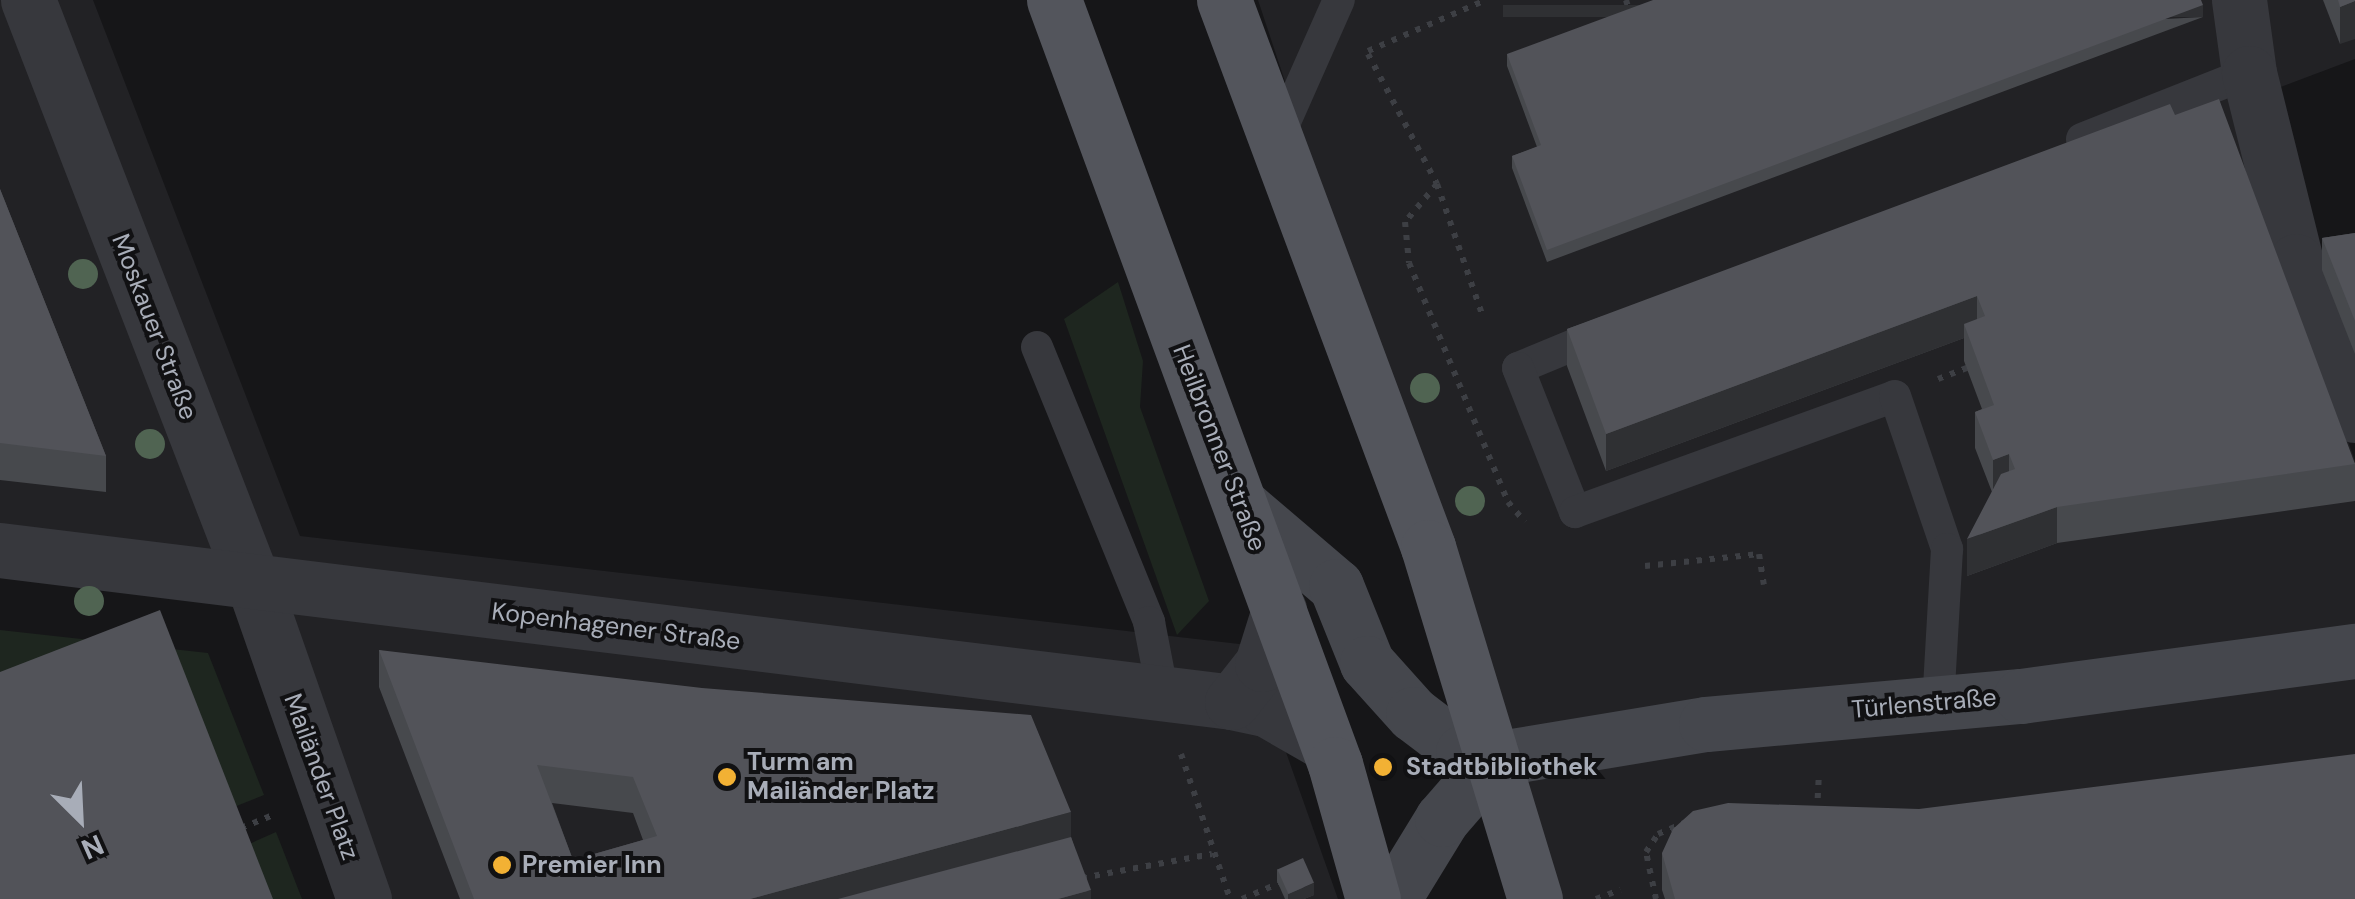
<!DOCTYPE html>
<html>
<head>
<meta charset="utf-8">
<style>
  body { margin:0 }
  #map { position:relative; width:2355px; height:899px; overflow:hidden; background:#161618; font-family:"DM Sans",sans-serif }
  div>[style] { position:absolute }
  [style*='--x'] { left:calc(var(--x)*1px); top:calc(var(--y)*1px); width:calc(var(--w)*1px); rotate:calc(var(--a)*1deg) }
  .built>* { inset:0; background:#222225 }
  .green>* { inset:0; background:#1e261f }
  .path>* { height:6px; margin-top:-3px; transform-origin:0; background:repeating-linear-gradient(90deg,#3d3f44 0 5px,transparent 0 13px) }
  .lane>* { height:32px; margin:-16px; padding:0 16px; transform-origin:16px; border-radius:16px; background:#37383d }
  .street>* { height:55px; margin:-27.5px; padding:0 27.5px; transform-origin:27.5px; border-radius:27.5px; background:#37383d }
  .secondary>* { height:55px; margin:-27.5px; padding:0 27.5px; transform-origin:27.5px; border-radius:27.5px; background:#45474d }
  .primary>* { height:55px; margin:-27.5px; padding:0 27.5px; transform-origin:27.5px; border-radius:27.5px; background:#53555c }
  .trees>* { width:30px; height:30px; margin:-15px; border-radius:50%; background:#506452 }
  .wall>* { inset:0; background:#47494d }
  .shaded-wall>* { inset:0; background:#2f3033; transform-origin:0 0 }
  .building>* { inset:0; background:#525359; transform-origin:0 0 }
  .dots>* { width:28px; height:28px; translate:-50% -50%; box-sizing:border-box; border:5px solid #111113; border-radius:50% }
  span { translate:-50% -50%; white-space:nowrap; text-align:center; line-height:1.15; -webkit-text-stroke:8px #111113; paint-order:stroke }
  .street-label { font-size:25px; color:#a8adb8 }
  .poi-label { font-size:25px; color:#a8adb8; font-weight:700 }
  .left { translate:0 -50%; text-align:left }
  .north { position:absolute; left:30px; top:769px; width:100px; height:100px; -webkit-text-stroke:8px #111113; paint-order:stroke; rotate:156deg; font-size:28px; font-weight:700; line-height:40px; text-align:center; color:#a8adb8 }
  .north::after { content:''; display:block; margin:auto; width:35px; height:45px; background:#a8adb8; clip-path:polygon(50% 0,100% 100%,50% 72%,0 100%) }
</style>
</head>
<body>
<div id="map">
  <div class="built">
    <div style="clip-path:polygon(0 0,93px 0,300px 536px,1248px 645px,1338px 899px,361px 899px,247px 588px,0 559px)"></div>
    <div style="clip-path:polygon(1258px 0,2355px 0,2355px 59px,2241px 102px,2289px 274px,2355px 461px,2355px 899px,1556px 899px)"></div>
  </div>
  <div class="green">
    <div style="clip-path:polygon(1118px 282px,1143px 361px,1140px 407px,1209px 601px,1177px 635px,1064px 319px)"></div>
    <div style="clip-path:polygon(0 630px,208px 653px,264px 795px,224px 811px,0 710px)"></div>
    <div style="clip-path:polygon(276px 832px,302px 899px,258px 899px,238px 849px)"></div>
  </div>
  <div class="path">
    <div style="--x:1626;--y:0;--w:18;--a:74"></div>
    <div style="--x:1368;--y:51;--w:129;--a:-23.4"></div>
    <div style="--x:1368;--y:54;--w:147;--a:62"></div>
    <div style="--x:1437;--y:184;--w:50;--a:130.1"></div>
    <div style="--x:1405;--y:222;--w:41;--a:84.4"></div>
    <div style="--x:1409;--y:263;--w:259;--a:67.5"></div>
    <div style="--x:1508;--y:502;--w:26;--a:50"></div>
    <div style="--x:1437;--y:184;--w:138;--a:70.9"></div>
    <div style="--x:1938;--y:379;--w:31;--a:-21"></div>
    <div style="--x:1645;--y:566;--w:115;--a:-6"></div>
    <div style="--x:1759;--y:554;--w:31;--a:81"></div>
    <div style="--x:1181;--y:754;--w:153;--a:71.3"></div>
    <div style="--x:1817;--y:811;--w:38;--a:-87"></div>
    <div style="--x:241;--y:828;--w:37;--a:-22"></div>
    <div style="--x:1082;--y:878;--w:132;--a:-10.5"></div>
    <div style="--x:1242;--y:899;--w:43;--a:-23"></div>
    <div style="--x:1596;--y:899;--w:26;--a:-21"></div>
    <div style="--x:1656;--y:899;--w:48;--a:-102"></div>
    <div style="--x:1646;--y:852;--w:22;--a:-56"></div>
    <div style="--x:1658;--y:834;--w:34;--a:-23"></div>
  </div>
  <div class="lane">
    <div style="--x:2082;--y:139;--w:180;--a:-21.6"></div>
    <div style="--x:1276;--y:142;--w:155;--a:-66.1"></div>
    <div style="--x:1605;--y:332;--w:94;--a:157.5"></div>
    <div style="--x:1518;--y:368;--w:155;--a:68.4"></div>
    <div style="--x:1575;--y:512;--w:340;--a:-19.9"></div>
    <div style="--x:1895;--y:396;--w:162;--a:71.2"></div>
    <div style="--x:1947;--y:549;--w:154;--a:93.3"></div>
    <div style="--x:1037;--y:347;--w:297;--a:67.8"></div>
    <div style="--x:1149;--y:622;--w:74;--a:79.1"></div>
  </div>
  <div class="street">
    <div style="--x:28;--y:0;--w:624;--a:68.86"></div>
    <div style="--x:253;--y:582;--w:336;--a:70.7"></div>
    <div style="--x:2239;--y:0;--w:74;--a:82.2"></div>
    <div style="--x:2249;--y:73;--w:194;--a:76"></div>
    <div style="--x:2296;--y:261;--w:165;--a:69"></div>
    <div style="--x:0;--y:550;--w:1241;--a:7.03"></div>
    <div style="--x:1232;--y:702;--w:35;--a:12"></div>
    <div style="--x:1266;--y:709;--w:70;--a:29.8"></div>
    <div style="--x:1232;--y:702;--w:48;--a:-51.7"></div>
    <div style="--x:1262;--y:664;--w:57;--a:-72.5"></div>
  </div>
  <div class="secondary">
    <div style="--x:1241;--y:505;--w:125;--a:40.5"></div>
    <div style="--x:1336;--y:586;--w:83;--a:68.1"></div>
    <div style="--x:1367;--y:663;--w:69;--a:48"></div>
    <div style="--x:1413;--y:714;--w:63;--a:37.2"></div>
    <div style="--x:1463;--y:752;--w:32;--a:13"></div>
    <div style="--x:1494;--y:759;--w:215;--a:-9.4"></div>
    <div style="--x:1706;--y:724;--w:316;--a:-5.1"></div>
    <div style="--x:2021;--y:696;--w:337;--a:-7.7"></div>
    <div style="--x:1393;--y:899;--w:94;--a:-58.5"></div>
    <div style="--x:1442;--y:819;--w:79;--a:-49.1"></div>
  </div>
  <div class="primary">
    <div style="--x:1054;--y:0;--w:814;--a:69.81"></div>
    <div style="--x:1335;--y:764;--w:140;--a:74.3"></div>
    <div style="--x:1224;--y:0;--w:584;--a:69.55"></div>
    <div style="--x:1428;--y:547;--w:368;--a:73.1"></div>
  </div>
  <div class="trees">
    <div style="left:83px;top:274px"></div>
    <div style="left:1425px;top:388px"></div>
    <div style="left:150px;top:444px"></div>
    <div style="left:1470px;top:501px"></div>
    <div style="left:89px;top:601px"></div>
  </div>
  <div class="wall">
    <div style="clip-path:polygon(2323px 0,2355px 0,2340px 44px)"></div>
    <div style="clip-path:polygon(2203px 17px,1547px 262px,1512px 168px,1512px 156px,1537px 147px,1507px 66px,1507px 54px)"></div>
    <div style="clip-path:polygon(2175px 115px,2355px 464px,2355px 501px,2057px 543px,1967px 576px,1992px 492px,1975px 448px,1975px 412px,1982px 409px,1964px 361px,1964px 338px,1606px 471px,1567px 366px,1567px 329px)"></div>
    <div style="clip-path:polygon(0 189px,106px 456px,106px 492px,0 480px)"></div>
    <div style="clip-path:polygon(2355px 233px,2355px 354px,2322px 270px,2322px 238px)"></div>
    <div style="clip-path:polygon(evenodd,379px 650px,1071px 837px,1091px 899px,460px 899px,379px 687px,379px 650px,552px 803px,633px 813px,643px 840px,573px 860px,552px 803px)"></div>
    <div style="clip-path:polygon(1919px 809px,2355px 899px,1665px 899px,1662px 890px,1662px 853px)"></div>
    <div style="clip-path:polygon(1277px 869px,1314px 895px,1304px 899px,1285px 899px,1277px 881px)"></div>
  </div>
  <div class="shaded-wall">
    <div style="clip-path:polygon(2355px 1px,2355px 39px,2340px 44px,2340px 7px)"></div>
    <div style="left:2203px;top:5px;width:12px;height:700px;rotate:90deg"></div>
    <div style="clip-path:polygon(1977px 296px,1977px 333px,1964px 324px,1964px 338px,1606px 471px,1606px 434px)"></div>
    <div style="clip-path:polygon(2009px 454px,2009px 490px,1993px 496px,1993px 460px)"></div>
    <div style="clip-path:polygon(2057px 507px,2057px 543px,1967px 576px,1967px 539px)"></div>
    <div style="clip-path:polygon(1071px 812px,1071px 849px,885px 899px,750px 899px)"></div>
    <div style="clip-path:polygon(1314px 883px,1314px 895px,1304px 899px,1288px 899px,1288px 894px)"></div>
    <div style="clip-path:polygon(1091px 890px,1091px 899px,1058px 899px)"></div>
  </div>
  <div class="building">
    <div style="clip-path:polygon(1653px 0,2201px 0,2203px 5px,1547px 250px,1512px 156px,1541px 145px,1507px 54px)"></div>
    <div style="clip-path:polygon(2338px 0,2355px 0,2355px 1px,2340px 7px)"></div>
    <div style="clip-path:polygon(2219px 99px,2355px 464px,2057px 507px,1967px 539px,2001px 474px,2015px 469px,2009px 454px,1993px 460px,1975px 412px,1994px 405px,1964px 324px,1985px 316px,1977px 296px,1606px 434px,1567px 329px,2170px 104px,2175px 115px)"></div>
    <div style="clip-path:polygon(0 189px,106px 456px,0 443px)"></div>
    <div style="clip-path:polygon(2355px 233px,2355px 321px,2322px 238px)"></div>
    <div style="clip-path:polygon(160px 610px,273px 899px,0 899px,0 672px)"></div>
    <div style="clip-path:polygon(evenodd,379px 650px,702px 688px,1031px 715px,1071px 812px,750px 899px,474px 899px,379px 650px,537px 765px,633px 777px,657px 836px,573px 860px,537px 765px)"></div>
    <div style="clip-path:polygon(2355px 754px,2355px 899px,1675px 899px,1662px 853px,1673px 829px,1693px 811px,1728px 803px,1919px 809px)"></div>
    <div style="clip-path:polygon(1071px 837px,1091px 890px,1058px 899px,838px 899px)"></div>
    <div style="left:1303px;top:858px;width:27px;height:28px;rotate:66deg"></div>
  </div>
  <div class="dots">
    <div style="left:1383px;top:767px;background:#f2b134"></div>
    <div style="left:727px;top:777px;background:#f2b134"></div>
    <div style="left:502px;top:865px;background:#f2b134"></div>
  </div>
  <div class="street-label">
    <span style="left:154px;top:327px;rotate:69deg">Moskauer Straße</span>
    <span style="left:1219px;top:448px;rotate:69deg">Heilbronner Straße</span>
    <span style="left:616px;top:627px;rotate:7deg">Kopenhagener Straße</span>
    <span style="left:1924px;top:704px;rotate:-5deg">Türlenstraße</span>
    <span style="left:321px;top:777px;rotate:70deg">Mailänder Platz</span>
  </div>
  <div class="poi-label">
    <span class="left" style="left:747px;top:777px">Turm am<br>Mailänder Platz</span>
    <span class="left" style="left:1406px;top:767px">Stadtbibliothek</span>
    <span class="left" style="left:522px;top:865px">Premier Inn</span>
  </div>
  <div class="north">N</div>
</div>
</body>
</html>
